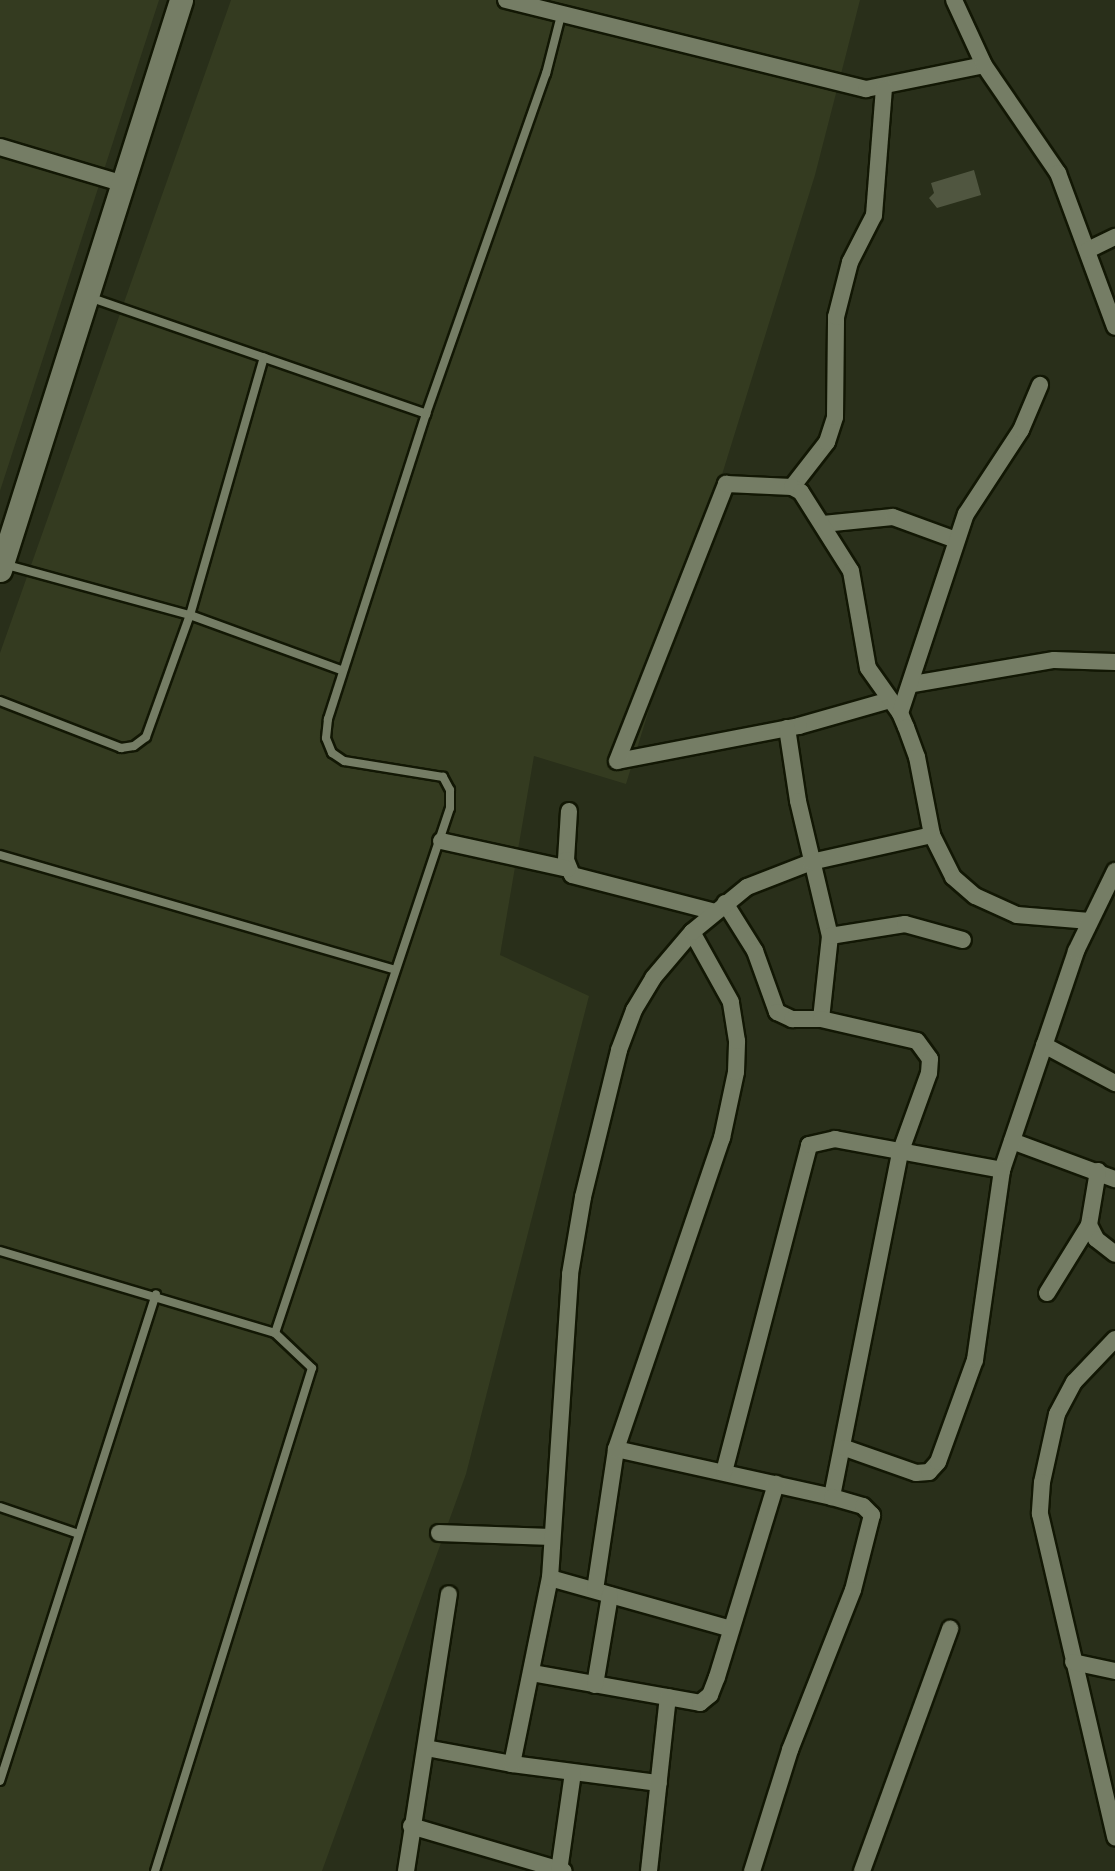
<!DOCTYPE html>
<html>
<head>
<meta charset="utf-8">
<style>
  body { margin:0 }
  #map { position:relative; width:1115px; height:1871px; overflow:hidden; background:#292f1a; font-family:"Fira Sans Condensed",sans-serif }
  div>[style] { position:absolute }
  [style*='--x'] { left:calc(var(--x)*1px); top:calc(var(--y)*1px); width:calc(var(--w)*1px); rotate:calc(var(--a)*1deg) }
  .built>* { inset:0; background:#343b20 }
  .building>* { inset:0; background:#505640 }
  .roads { filter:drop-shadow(2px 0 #121704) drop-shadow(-2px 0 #121704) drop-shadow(0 2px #121704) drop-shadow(0 -2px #121704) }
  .lane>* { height:8px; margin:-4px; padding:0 4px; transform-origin:4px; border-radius:4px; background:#757d65 }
  .street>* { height:16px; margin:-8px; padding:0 8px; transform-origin:8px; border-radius:8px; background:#757d65 }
  .secondary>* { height:23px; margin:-11.5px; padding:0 11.5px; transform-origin:11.5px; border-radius:11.5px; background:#757d65 }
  span { translate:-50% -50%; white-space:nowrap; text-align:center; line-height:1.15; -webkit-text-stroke:5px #13150c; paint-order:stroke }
</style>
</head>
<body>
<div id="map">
  <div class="built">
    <div style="clip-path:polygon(0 0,159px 0,0 491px)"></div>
    <div style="clip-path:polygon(231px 0,860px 0,815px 175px,626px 784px,534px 756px,500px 955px,589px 996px,466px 1474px,322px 1871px,0 1871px,0 653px)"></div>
  </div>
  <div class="building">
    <div style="clip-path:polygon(974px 170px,981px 195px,937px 208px,929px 198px,934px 193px,931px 183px)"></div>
  </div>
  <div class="roads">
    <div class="lane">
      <div style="--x:89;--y:297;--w:357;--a:19.1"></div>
      <div style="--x:3;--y:564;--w:194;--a:15.3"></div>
      <div style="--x:190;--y:615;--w:161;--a:20"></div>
      <div style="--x:0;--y:701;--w:130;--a:21.2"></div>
      <div style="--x:121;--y:748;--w:13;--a:-9"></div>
      <div style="--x:134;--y:746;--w:15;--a:-37"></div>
      <div style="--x:146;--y:737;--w:130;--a:-70.2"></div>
      <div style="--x:190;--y:615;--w:268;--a:-74"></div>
      <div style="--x:0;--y:855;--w:409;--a:16.2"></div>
      <div style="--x:0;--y:1251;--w:287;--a:16.6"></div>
      <div style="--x:275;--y:1333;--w:51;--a:43.4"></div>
      <div style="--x:312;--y:1368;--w:527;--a:107.33"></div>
      <div style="--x:275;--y:1333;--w:553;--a:-71.57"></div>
      <div style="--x:450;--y:808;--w:18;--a:-90"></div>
      <div style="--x:450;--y:790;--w:15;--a:-118"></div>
      <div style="--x:443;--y:777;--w:100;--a:-170.8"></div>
      <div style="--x:344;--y:761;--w:14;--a:-146"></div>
      <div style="--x:332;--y:753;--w:16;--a:-112"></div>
      <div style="--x:326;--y:738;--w:19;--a:-84"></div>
      <div style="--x:328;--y:719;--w:320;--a:-72.2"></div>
      <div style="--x:426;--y:414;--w:361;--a:-70.6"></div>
      <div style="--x:546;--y:74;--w:61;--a:-75.7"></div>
      <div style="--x:0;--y:1507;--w:80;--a:18.9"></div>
      <div style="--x:0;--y:1781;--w:511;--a:-72.24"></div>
    </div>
    <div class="street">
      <div style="--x:506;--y:0;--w:371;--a:13.9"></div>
      <div style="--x:866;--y:89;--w:120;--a:-11.5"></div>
      <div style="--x:954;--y:0;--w:72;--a:65.2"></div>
      <div style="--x:984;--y:65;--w:131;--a:55.6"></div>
      <div style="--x:1058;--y:173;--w:164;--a:69.7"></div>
      <div style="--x:0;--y:147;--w:129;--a:16.6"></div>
      <div style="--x:1088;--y:250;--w:30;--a:-26"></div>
      <div style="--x:792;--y:487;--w:57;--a:-52.1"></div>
      <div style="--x:827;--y:442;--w:26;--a:-72"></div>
      <div style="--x:835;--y:417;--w:100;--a:-89.4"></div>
      <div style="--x:836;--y:317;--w:57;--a:-75.7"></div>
      <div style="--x:850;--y:262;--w:53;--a:-62.9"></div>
      <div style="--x:874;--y:215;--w:127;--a:-85.5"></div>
      <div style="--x:823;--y:524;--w:70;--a:-5.7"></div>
      <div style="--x:893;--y:517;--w:67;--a:20.1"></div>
      <div style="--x:913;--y:684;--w:143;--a:-9.7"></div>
      <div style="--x:1054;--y:660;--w:61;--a:1.9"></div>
      <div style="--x:890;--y:700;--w:95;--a:164.1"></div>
      <div style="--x:799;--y:726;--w:185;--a:169.1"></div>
      <div style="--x:617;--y:761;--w:298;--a:-68.5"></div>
      <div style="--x:726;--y:484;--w:66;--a:2.6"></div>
      <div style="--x:792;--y:487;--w:10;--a:29"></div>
      <div style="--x:801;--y:492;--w:93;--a:57.7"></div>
      <div style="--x:851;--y:571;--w:98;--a:80.1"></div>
      <div style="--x:868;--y:668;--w:55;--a:54.6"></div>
      <div style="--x:900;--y:713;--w:15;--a:67"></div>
      <div style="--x:906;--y:727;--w:32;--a:70"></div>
      <div style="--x:917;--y:757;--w:79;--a:79.1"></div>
      <div style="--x:932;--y:835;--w:47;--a:63.4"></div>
      <div style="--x:953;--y:877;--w:29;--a:41"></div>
      <div style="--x:975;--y:896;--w:46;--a:24.3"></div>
      <div style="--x:1017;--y:915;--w:73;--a:4.7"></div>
      <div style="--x:900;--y:713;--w:210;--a:-71.7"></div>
      <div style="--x:966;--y:514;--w:100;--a:-56.8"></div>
      <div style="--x:1021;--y:430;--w:49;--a:-67.1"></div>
      <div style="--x:787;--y:728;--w:74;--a:81.4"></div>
      <div style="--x:798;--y:801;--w:139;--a:76.7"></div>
      <div style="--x:830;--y:936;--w:83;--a:96.2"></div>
      <div style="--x:569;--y:811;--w:49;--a:93.5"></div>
      <div style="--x:566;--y:860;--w:16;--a:68"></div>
      <div style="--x:572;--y:875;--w:148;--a:14.5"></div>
      <div style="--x:441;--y:841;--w:130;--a:12.4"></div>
      <div style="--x:725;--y:903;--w:57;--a:58"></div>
      <div style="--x:755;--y:951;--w:65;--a:70.2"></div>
      <div style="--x:777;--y:1012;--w:17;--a:25"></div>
      <div style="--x:792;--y:1019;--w:29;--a:0"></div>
      <div style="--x:821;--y:1019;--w:98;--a:12.9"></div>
      <div style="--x:917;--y:1041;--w:22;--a:54"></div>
      <div style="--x:930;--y:1059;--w:14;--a:94"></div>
      <div style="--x:929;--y:1073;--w:85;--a:109.9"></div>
      <div style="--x:900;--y:1153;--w:351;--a:101.2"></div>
      <div style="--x:830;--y:936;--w:76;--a:-9.1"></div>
      <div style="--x:905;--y:924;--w:60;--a:15.4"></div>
      <div style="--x:1044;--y:1045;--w:81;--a:28.2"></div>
      <div style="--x:1012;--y:1141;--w:110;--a:20.3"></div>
      <div style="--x:1098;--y:1171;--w:55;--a:99.5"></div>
      <div style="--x:1089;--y:1225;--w:16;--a:63"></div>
      <div style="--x:1096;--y:1239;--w:24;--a:38"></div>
      <div style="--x:1047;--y:1293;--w:80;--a:-58.3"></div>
      <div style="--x:1115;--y:1339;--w:59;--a:133.6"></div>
      <div style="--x:1074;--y:1382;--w:36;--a:118"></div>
      <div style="--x:1057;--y:1414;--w:70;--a:102.4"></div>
      <div style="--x:1042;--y:1482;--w:32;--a:94"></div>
      <div style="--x:1040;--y:1514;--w:332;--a:76.9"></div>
      <div style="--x:845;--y:1448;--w:75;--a:19.4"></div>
      <div style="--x:916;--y:1473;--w:13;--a:-4"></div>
      <div style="--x:929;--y:1472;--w:13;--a:-48"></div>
      <div style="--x:938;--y:1462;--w:109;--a:-70.1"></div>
      <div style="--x:975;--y:1360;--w:192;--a:-81.9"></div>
      <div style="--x:1002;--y:1170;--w:231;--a:-71.3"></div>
      <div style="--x:1076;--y:951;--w:89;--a:-64"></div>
      <div style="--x:616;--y:1449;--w:221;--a:12.5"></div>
      <div style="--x:832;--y:1497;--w:32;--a:16"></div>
      <div style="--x:863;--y:1506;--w:13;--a:45"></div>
      <div style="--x:872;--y:1515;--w:77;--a:104.2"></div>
      <div style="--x:853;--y:1590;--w:172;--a:111.5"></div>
      <div style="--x:790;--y:1750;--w:127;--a:107.4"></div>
      <div style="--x:724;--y:1472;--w:338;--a:-75.4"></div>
      <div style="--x:809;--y:1145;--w:27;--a:-13"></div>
      <div style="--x:835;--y:1139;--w:170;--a:10.5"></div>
      <div style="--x:439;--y:1533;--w:112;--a:2"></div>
      <div style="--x:550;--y:1578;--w:188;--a:15.7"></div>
      <div style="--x:595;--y:1590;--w:143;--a:-81.5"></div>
      <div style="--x:616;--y:1449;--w:329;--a:-71.2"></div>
      <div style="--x:722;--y:1138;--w:67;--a:-78"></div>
      <div style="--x:736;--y:1072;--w:31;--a:-88"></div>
      <div style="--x:737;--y:1041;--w:39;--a:-99"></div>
      <div style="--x:731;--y:1002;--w:80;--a:-119.1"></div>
      <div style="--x:1073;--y:1662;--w:43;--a:12.1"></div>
      <div style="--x:532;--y:1673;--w:171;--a:10.1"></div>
      <div style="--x:700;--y:1703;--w:13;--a:-39"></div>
      <div style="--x:710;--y:1695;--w:19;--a:-69"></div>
      <div style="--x:717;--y:1677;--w:202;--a:-73"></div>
      <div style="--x:595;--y:1685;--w:91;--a:-80.5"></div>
      <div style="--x:426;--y:1748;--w:87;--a:10.5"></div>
      <div style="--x:512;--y:1764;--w:148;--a:7.4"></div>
      <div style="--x:512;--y:1764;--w:190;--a:-78.5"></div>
      <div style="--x:550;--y:1578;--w:305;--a:-86.2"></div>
      <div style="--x:570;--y:1274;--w:78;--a:-80.4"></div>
      <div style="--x:583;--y:1197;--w:151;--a:-76.2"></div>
      <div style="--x:619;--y:1050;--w:43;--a:-69.4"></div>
      <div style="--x:634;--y:1010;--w:37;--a:-59"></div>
      <div style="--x:653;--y:978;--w:60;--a:-49.7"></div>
      <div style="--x:692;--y:932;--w:71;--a:-39.3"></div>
      <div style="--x:747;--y:887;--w:69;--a:-21.3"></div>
      <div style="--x:811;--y:862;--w:124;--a:-12.6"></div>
      <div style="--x:411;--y:1826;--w:159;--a:16.4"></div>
      <div style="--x:406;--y:1871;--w:280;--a:-81.2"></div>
      <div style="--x:559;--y:1871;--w:99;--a:-81.9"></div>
      <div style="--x:649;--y:1871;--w:175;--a:-83.8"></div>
      <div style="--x:862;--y:1871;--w:258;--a:-70"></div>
    </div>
    <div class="secondary">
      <div style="--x:0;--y:570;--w:598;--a:-72.38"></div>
    </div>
  </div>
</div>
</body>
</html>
